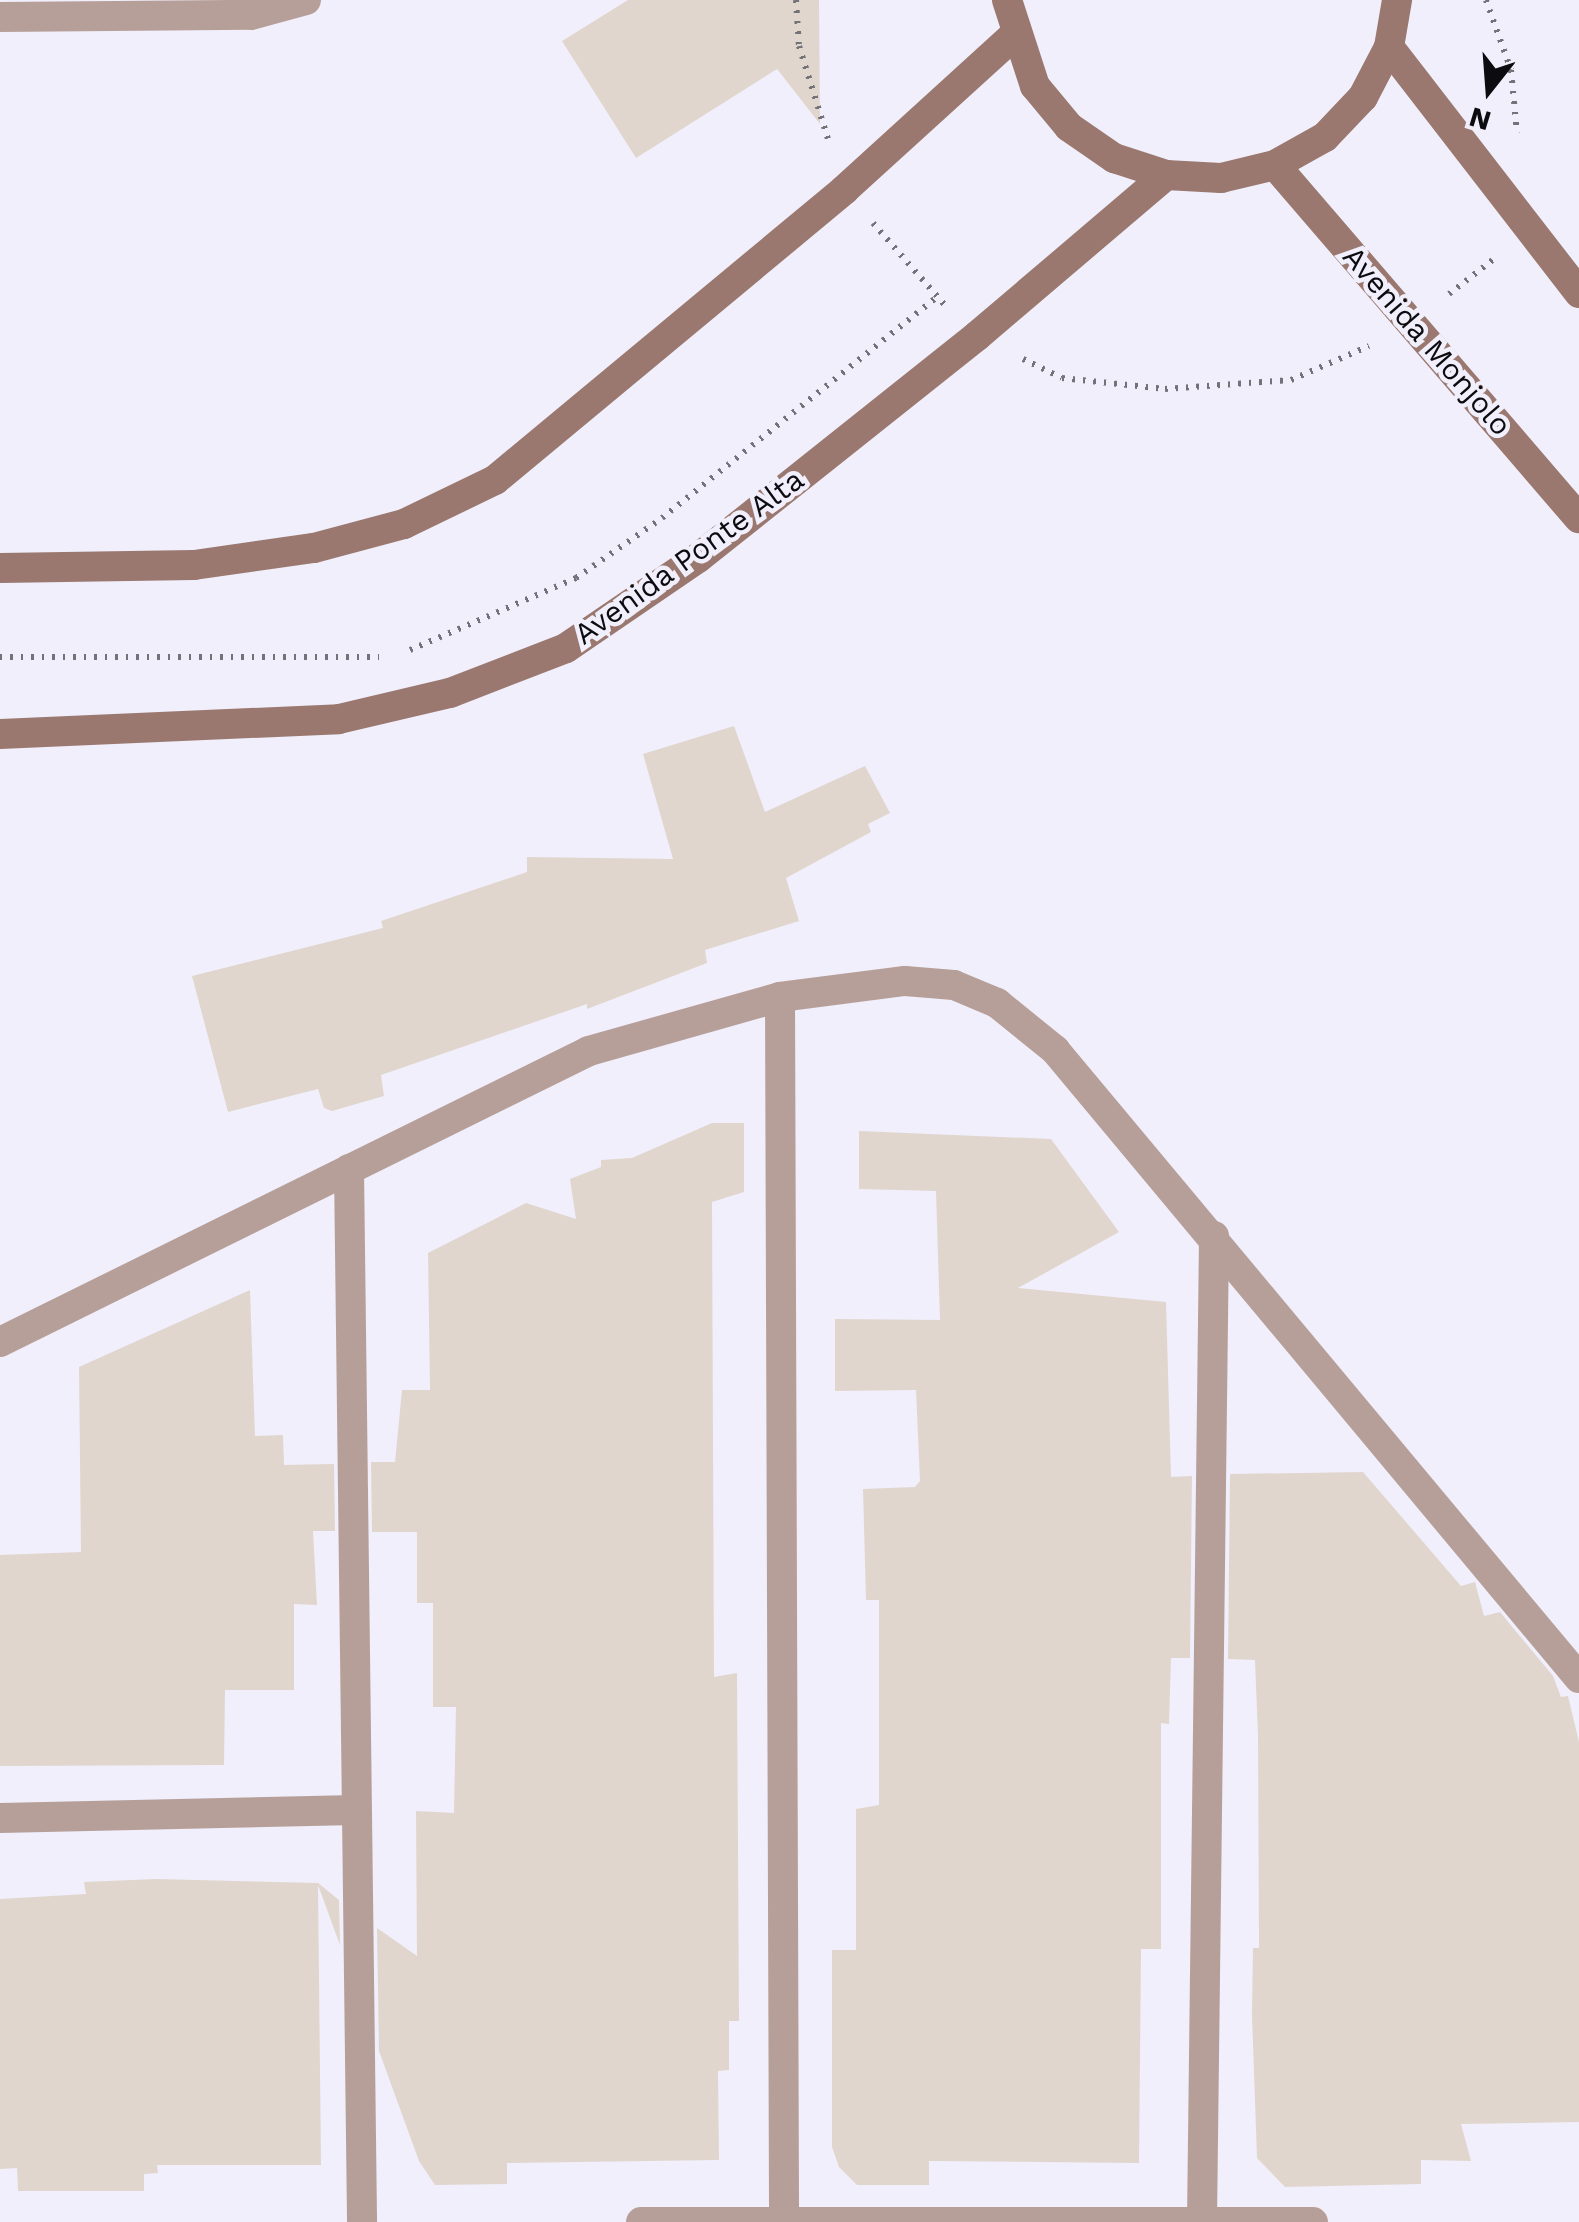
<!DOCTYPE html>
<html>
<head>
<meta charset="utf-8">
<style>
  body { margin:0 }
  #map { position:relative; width:1579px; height:2222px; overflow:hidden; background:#f0effb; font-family:"Work Sans",sans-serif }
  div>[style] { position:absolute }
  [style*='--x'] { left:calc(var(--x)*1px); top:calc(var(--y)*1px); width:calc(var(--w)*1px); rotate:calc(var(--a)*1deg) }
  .building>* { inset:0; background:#e1d6ce }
  .path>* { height:6px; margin-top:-3px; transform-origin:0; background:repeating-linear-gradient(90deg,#737279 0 2.5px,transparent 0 10.5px) }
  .minor>* { height:30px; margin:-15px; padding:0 15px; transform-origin:15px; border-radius:15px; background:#b79f99 }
  .tertiary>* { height:30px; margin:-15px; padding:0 15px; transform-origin:15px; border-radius:15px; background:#b79f99 }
  .secondary>* { height:30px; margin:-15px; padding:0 15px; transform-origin:15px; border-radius:15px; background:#9a786f }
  span { translate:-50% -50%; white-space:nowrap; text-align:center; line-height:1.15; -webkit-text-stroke:9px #f0effb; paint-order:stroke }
  .street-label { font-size:30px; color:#0c0b0f }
  .north { position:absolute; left:1439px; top:40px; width:100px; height:100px; -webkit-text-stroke:8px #f0effb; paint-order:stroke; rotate:197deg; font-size:28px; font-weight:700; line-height:40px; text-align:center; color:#0c0b0f }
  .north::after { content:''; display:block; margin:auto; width:35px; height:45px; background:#0c0b0f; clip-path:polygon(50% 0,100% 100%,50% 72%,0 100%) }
</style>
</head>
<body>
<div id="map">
  <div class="building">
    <div style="clip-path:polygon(628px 0,819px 0,820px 124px,777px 69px,636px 158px,562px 41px)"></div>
    <div style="clip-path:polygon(734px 726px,765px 812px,865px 766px,890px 813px,868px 824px,871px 832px,786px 878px,799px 921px,705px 950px,707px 963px,587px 1009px,587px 1004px,381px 1075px,384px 1096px,332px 1111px,324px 1108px,318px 1089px,228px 1112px,192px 976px,383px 928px,381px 921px,527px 872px,527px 857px,673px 859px,643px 754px)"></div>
    <div style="clip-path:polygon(712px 1123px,744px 1123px,744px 1192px,712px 1202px,714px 1677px,737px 1673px,739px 2021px,729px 2021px,729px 2070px,718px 2071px,719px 2160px,507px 2163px,507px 2184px,435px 2185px,419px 2161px,379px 2051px,377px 1928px,417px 1956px,416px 1811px,454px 1813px,456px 1707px,433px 1707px,433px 1603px,417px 1603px,417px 1532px,372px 1532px,371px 1462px,395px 1462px,402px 1390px,430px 1390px,428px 1253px,526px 1203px,576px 1219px,570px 1179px,601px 1167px,601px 1160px,632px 1158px)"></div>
    <div style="clip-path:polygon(859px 1131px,1051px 1139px,1119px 1232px,1018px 1288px,1166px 1302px,1171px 1477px,1192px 1476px,1190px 1658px,1171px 1658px,1169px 1724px,1161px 1723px,1161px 1949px,1141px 1949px,1139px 2163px,929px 2161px,929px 2185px,857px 2185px,839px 2167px,832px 2147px,832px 1950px,856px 1950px,856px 1809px,879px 1805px,879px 1600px,866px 1600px,863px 1489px,915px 1487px,920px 1481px,916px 1390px,835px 1391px,835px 1319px,940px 1320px,936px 1191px,859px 1189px)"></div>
    <div style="clip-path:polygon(250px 1290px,255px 1436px,283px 1435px,284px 1465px,334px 1464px,335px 1531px,313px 1531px,317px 1605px,294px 1604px,294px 1690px,225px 1690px,224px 1765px,0 1766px,0 1555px,81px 1552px,79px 1367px)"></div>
    <div style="clip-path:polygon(1363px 1472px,1461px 1586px,1475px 1582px,1484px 1616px,1500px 1612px,1553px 1676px,1561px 1697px,1568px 1696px,1579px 1742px,1579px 2122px,1461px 2124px,1471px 2161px,1421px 2160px,1421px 2184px,1285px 2187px,1257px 2158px,1252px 2015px,1253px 1948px,1259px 1948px,1258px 1736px,1255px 1660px,1228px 1659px,1230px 1474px)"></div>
    <div style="clip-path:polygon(156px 1879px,318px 1883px,339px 1900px,340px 1945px,318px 1885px,321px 2165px,157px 2165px,158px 2173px,144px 2174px,144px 2191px,18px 2191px,17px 2168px,0 2169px,0 1899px,86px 1894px,84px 1882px)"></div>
  </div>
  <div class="path">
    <div style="--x:796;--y:0;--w:46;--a:86.3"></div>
    <div style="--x:799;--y:46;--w:97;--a:72.7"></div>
    <div style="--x:1486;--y:0;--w:74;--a:70.3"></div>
    <div style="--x:1511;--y:70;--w:63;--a:84.6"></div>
    <div style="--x:873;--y:223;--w:108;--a:48.8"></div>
    <div style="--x:1449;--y:294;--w:57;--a:-37.9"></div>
    <div style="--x:1023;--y:359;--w:43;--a:26"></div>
    <div style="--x:1062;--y:378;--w:104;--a:6.1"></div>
    <div style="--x:1165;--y:389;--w:126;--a:-4.1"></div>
    <div style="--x:1291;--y:380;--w:85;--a:-23.6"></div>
    <div style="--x:410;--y:650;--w:181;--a:-23.4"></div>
    <div style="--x:576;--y:578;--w:105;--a:-34.9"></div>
    <div style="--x:662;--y:518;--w:353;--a:-38.8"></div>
    <div style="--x:0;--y:657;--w:379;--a:0"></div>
  </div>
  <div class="minor">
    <div style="--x:0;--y:17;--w:251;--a:-0.5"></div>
    <div style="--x:251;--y:15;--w:57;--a:-15.3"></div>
    <div style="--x:780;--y:997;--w:1225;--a:89.81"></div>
    <div style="--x:349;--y:1169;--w:1053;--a:89.29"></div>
    <div style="--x:0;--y:1818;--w:355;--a:-1.3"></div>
    <div style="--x:1202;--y:2221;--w:985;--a:-89.3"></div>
    <div style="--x:641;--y:2222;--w:672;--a:0"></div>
  </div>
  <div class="tertiary">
    <div style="--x:0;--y:1342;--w:657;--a:-26.29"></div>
    <div style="--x:589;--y:1051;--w:198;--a:-15.8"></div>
    <div style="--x:780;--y:997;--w:126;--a:-7.3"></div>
    <div style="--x:905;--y:981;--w:49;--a:4.7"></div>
    <div style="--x:954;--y:985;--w:47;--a:22.7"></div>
    <div style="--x:997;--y:1003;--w:75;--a:39"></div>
    <div style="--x:1055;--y:1050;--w:818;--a:50.16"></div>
  </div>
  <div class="secondary">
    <div style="--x:1007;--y:0;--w:90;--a:72"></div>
    <div style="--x:1035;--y:86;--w:53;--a:50.3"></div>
    <div style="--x:1069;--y:127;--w:55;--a:34.6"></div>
    <div style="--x:1114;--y:158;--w:55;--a:18.1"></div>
    <div style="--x:1166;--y:175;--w:55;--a:3.1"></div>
    <div style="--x:1221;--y:178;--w:56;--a:-13.5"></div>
    <div style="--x:1275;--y:165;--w:57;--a:-29.2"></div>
    <div style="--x:1325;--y:137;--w:55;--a:-46.5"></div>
    <div style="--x:1363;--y:97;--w:56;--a:-62.5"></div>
    <div style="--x:1389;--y:47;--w:48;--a:-80.3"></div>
    <div style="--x:1389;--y:47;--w:311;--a:52.3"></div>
    <div style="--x:1275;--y:165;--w:466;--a:49.3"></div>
    <div style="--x:0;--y:568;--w:194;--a:-0.9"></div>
    <div style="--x:194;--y:565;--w:121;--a:-8.1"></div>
    <div style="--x:314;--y:548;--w:93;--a:-14.9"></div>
    <div style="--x:404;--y:524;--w:101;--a:-25.8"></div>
    <div style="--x:495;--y:480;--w:454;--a:-39.7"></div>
    <div style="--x:844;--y:190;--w:229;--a:-42.3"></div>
    <div style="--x:0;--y:734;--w:339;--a:-2.5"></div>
    <div style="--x:339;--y:719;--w:114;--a:-13.2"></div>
    <div style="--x:450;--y:693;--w:124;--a:-21.2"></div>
    <div style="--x:566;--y:648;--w:160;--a:-34.3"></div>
    <div style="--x:698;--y:558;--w:357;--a:-38.5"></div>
    <div style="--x:977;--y:336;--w:248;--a:-40.4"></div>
  </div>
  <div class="street-label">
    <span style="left:1427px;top:341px;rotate:49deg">Avenida Monjolo</span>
    <span style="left:689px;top:557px;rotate:-36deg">Avenida Ponte Alta</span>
  </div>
  <div class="north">N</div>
</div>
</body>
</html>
